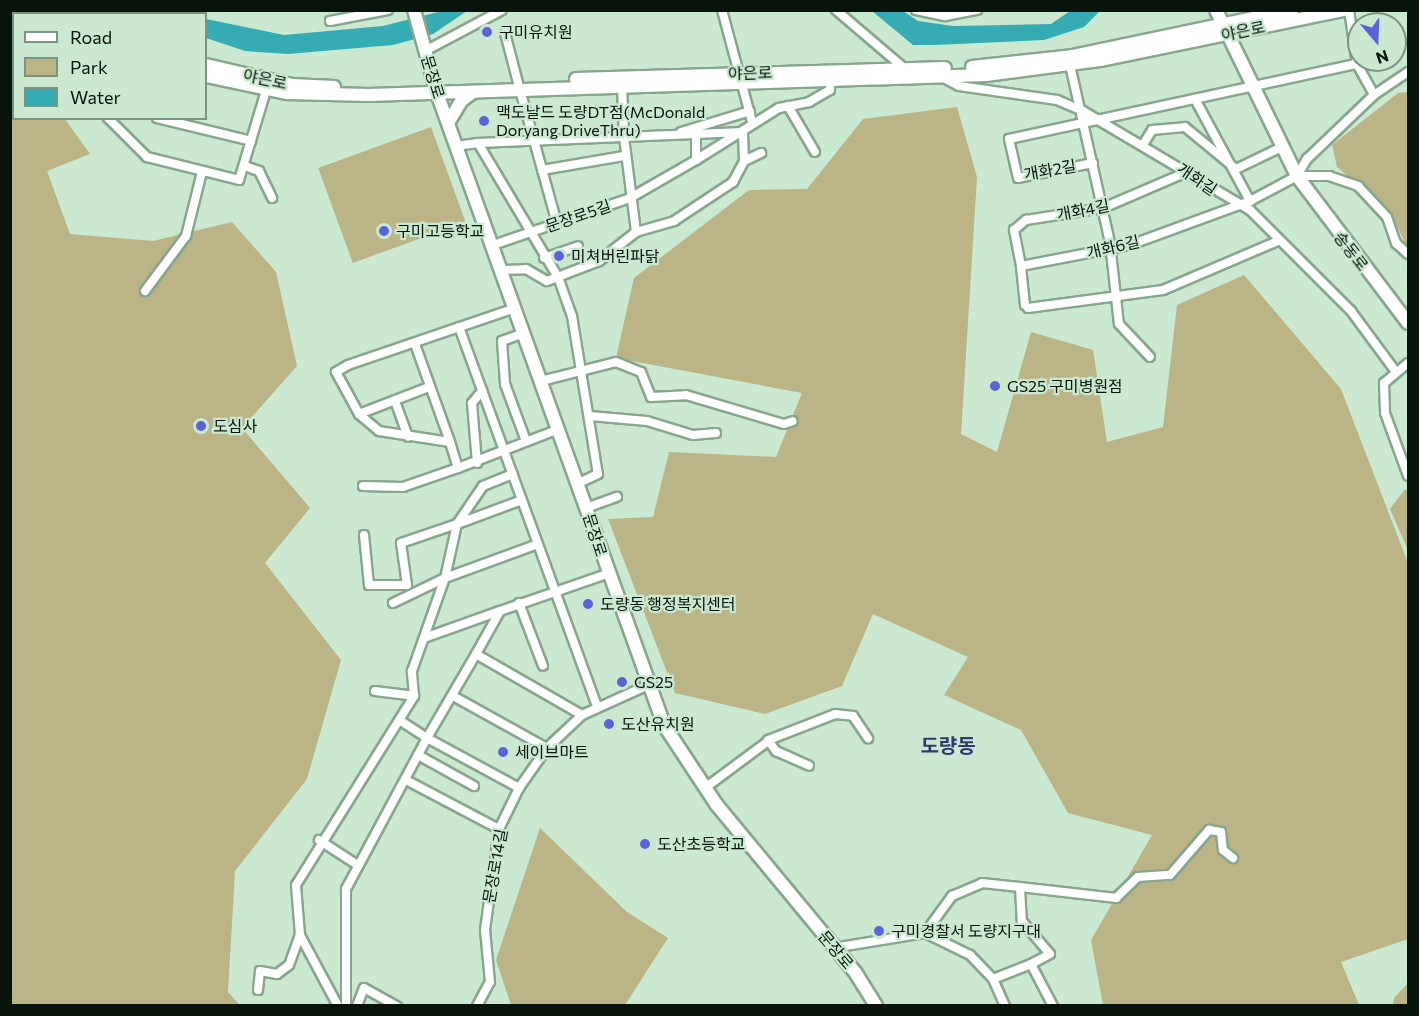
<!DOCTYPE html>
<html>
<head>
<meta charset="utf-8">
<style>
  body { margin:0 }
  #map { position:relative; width:1419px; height:1016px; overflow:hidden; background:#cae9d0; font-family:Commissioner,"Noto Sans KR",sans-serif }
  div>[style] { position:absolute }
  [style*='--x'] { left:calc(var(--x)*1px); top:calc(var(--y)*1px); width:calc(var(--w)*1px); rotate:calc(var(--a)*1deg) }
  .green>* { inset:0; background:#bab486; transform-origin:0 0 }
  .water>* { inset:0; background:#35acb3 }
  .roads { filter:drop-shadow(2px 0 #88a58e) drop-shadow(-2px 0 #88a58e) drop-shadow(0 2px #88a58e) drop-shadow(0 -2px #88a58e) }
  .street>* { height:8px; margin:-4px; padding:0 4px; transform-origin:4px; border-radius:4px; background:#fff }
  .secondary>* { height:12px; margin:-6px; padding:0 6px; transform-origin:6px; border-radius:6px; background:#fff }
  .dots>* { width:16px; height:16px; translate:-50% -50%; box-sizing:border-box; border:3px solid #cae9d0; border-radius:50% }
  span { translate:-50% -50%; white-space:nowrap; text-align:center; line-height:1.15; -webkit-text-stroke:4.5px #cae9d0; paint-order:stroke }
  .street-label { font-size:16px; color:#08130b }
  .poi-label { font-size:16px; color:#08130b }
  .left { translate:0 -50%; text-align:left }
  .quarter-label { font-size:20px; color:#323873; font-weight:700 }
  .frame { position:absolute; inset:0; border:12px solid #08130b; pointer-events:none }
  .legend { position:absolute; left:12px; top:12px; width:195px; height:108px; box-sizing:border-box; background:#cae9d0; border:2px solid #7c9381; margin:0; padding:8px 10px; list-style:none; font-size:18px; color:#08130b }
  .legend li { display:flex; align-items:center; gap:12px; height:30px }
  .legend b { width:30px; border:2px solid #7c9381 }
  .north { position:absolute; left:1347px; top:12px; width:60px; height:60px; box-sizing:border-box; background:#cae9d0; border:2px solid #7c9381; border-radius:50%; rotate:161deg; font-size:16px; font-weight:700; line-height:24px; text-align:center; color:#08130b }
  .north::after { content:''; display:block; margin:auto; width:21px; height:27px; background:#5963da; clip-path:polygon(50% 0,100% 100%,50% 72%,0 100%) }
</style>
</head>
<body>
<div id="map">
  <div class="green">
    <div style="clip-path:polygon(10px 42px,14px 118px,65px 119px,90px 154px,47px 171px,70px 234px,153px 241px,232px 222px,276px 272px,297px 366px,242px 428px,310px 508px,265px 563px,341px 660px,307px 779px,235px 871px,228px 992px,240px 1005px,11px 1005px)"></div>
    <div style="clip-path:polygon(1408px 92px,1408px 249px,1391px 213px,1337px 167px,1332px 145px,1398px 93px)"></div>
    <div style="clip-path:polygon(957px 107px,977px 177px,961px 434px,997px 452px,1031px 332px,1093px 350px,1107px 442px,1163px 427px,1177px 305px,1244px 275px,1341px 389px,1408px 563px,1408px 939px,1341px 962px,1359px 1005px,1103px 1005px,1091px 940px,1152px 835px,1068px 813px,1021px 730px,944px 695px,968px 657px,873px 614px,842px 686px,765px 714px,675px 693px,608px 519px,653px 517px,669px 452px,776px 457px,802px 393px,616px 358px,634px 278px,749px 190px,807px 189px,863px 119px)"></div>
    <div style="left:431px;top:127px;width:101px;height:120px;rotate:70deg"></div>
    <div style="clip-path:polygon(1405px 489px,1408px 492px,1407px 548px,1390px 509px)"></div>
    <div style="clip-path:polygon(540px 828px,627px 912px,668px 938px,625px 1005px,511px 1005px,496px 960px)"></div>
    <div style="clip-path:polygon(1408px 983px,1408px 1005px,1393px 1005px,1394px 998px)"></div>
  </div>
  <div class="water">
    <div style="clip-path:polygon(168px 10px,179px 13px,118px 11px,118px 10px)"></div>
    <div style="clip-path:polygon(442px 11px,467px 11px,433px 34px,393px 45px,288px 54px,245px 51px,206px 38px,206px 19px,284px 35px,383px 26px)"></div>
    <div style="clip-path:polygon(872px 11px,903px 11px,918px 21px,953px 26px,1051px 24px,1070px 11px,1100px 11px,1084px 27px,1044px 40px,935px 45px,913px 45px)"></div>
  </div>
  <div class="roads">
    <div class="street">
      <div style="--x:722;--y:10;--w:116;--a:75"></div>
      <div style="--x:836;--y:10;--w:89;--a:40.5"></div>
      <div style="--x:916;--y:10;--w:30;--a:12"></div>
      <div style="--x:945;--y:16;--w:33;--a:-11"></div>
      <div style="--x:1349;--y:10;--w:55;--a:81.6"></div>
      <div style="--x:1357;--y:64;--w:35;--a:61"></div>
      <div style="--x:330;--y:21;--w:59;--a:-10.7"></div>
      <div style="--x:505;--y:33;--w:52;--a:75.4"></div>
      <div style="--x:425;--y:51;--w:87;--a:-28"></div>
      <div style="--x:1070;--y:65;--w:182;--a:77.3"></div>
      <div style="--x:1110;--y:243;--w:81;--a:83.7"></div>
      <div style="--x:1119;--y:324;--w:45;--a:46.8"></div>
      <div style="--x:942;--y:77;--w:19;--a:28"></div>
      <div style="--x:959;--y:86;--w:99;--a:8.1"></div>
      <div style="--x:1057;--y:100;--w:28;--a:23"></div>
      <div style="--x:1083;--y:111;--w:194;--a:30.7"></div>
      <div style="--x:1250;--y:210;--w:143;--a:45"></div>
      <div style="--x:1351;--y:311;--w:76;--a:53.6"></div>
      <div style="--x:520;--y:90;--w:138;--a:74.5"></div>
      <div style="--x:1196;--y:101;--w:114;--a:61.6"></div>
      <div style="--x:788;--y:106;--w:53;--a:59.6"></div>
      <div style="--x:108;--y:118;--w:55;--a:45"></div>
      <div style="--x:147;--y:157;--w:95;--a:14"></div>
      <div style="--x:239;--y:180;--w:100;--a:-73.2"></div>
      <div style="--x:157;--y:118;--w:97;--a:13.7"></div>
      <div style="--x:681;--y:132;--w:72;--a:-16.9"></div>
      <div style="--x:696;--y:135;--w:25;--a:90"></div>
      <div style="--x:696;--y:160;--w:98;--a:-32.1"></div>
      <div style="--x:779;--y:108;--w:31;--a:-11"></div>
      <div style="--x:809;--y:102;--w:24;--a:-30"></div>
      <div style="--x:830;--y:90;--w:11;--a:-85"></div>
      <div style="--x:478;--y:143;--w:146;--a:-2.4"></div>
      <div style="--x:624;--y:137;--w:51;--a:-92.2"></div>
      <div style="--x:1144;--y:143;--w:15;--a:-58"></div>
      <div style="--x:1152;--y:130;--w:33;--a:-5"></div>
      <div style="--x:1185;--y:127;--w:66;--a:39.5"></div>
      <div style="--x:1236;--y:169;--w:51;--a:-25.6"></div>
      <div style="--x:456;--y:146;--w:22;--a:-8"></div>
      <div style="--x:478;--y:143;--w:156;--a:59.2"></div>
      <div style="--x:558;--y:277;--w:41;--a:70.3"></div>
      <div style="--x:572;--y:316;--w:160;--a:80.7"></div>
      <div style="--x:598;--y:474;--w:21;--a:155"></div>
      <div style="--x:744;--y:161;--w:19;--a:-25"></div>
      <div style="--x:1093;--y:163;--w:76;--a:168.7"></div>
      <div style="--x:1018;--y:178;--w:40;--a:-103"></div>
      <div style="--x:1009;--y:139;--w:356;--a:-12.2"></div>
      <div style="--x:245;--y:166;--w:15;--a:20"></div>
      <div style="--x:259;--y:171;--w:30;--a:64"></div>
      <div style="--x:542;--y:170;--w:83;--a:-9.7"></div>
      <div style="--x:1297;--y:176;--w:20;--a:-60"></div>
      <div style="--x:1307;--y:159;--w:93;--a:-43.7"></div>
      <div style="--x:1374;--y:95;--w:41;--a:-34.1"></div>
      <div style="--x:493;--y:245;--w:145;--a:-18.9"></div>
      <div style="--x:630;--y:198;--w:76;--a:-29.9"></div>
      <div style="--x:544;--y:258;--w:36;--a:-19"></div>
      <div style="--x:1021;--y:266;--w:37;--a:-101"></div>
      <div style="--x:1014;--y:230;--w:16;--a:-40"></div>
      <div style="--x:1026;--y:220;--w:78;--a:-8.9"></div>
      <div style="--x:1103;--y:208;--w:91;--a:-23.2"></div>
      <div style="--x:502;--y:270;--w:24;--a:-2"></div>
      <div style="--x:526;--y:269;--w:24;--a:30"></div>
      <div style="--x:547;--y:281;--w:56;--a:-21"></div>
      <div style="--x:599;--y:261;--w:47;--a:-38.1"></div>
      <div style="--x:636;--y:232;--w:40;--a:-16"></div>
      <div style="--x:674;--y:221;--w:71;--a:-33.5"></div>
      <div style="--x:733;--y:182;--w:24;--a:-62"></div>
      <div style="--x:744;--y:161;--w:29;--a:-92"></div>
      <div style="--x:743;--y:132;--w:119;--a:177.6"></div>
      <div style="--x:624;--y:137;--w:96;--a:82.8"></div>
      <div style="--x:145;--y:291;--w:69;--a:-53.3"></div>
      <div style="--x:186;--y:236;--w:66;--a:-76"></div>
      <div style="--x:1025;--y:305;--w:39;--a:-96"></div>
      <div style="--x:1021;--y:266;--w:111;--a:-10.9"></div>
      <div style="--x:1130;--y:245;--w:128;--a:-20.1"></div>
      <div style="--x:1250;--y:201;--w:53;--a:-28"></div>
      <div style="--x:1297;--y:176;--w:32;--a:0"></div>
      <div style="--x:1329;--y:176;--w:31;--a:19"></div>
      <div style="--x:1358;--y:186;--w:42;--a:46.9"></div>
      <div style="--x:1387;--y:217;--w:28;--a:71"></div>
      <div style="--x:1396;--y:243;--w:16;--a:43"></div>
      <div style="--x:1028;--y:308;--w:136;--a:-7.6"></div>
      <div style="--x:1163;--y:290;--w:127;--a:-23.1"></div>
      <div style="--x:459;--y:327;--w:401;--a:70"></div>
      <div style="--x:524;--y:333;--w:23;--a:160"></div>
      <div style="--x:502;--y:341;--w:43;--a:86"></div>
      <div style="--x:505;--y:384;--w:61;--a:69.8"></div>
      <div style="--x:415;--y:344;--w:104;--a:70.3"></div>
      <div style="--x:450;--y:442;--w:72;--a:-171.2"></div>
      <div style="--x:379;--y:431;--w:26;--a:-140"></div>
      <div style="--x:359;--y:414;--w:48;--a:-118.7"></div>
      <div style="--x:336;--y:372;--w:14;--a:-30"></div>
      <div style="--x:348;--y:365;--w:176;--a:-18.8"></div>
      <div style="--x:1408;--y:363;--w:31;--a:140"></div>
      <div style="--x:1384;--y:383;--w:30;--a:88"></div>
      <div style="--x:1385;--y:413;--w:67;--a:69.9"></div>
      <div style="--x:541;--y:381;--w:77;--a:-14.2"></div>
      <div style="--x:616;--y:362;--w:27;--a:22"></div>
      <div style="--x:641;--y:372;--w:27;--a:68"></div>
      <div style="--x:651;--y:397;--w:35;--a:-3"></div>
      <div style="--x:686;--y:395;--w:102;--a:16.5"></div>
      <div style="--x:784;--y:424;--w:9;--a:-18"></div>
      <div style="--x:395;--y:401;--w:38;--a:70"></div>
      <div style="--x:359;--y:414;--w:75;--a:-21.1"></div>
      <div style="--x:590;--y:416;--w:57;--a:5"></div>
      <div style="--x:647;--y:421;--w:48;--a:16.9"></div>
      <div style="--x:693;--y:435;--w:23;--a:-5"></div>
      <div style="--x:450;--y:442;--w:27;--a:73"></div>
      <div style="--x:458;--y:468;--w:108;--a:-21.1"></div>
      <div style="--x:477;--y:463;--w:60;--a:-94.8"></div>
      <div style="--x:472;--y:403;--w:16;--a:-50"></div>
      <div style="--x:363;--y:486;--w:40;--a:1.4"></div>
      <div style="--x:403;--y:487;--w:58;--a:-19.1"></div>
      <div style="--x:522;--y:500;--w:69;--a:159.7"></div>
      <div style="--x:457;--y:524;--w:55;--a:102.5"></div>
      <div style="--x:445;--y:578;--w:99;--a:-20.1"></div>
      <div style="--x:586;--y:508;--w:33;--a:-20"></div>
      <div style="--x:364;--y:535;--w:50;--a:84.3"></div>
      <div style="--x:369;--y:585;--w:38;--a:0"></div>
      <div style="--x:407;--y:585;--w:42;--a:-98.1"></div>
      <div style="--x:401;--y:543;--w:59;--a:-18.7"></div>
      <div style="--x:457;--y:524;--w:46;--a:-55.6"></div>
      <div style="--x:483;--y:486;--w:32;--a:-22"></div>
      <div style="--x:393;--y:603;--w:58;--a:-25.7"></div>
      <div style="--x:519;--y:603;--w:67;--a:69.1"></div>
      <div style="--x:424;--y:638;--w:81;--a:-19.6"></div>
      <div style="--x:476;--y:654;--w:97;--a:120.3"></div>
      <div style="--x:427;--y:738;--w:105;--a:28.5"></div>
      <div style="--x:375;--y:691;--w:39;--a:7"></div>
      <div style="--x:453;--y:696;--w:107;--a:29"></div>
      <div style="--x:582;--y:715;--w:122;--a:-150.1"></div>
      <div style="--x:476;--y:654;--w:49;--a:-60.8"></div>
      <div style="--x:500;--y:611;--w:113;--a:-19.1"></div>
      <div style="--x:768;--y:740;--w:14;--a:54"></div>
      <div style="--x:776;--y:751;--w:36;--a:24"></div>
      <div style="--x:418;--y:755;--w:64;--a:29"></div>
      <div style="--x:406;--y:780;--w:105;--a:27.8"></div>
      <div style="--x:705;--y:788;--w:82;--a:-36.6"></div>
      <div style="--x:771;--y:739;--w:69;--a:-21.3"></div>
      <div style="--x:835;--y:714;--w:18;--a:6"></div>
      <div style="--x:853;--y:716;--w:27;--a:56"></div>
      <div style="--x:319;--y:840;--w:44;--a:33"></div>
      <div style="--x:1020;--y:887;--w:97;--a:6.5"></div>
      <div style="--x:1116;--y:898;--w:30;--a:-44"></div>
      <div style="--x:1138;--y:877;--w:32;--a:-4"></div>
      <div style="--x:1170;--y:875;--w:60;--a:-49.1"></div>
      <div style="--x:1209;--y:830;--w:12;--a:9"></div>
      <div style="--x:1221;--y:832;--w:18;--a:84"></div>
      <div style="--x:1223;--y:850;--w:13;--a:39"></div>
      <div style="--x:925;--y:933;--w:46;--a:-53.9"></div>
      <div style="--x:952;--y:896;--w:33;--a:-23"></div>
      <div style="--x:982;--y:883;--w:38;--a:6"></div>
      <div style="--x:1020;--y:887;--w:34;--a:87"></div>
      <div style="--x:1022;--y:921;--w:43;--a:49.7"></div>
      <div style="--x:1050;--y:954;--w:21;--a:152"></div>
      <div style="--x:833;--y:948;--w:93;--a:-9.3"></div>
      <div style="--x:925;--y:933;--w:50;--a:26.1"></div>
      <div style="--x:970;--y:955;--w:33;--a:46"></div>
      <div style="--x:993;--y:979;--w:30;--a:66"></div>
      <div style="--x:993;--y:979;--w:41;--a:-21.5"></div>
      <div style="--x:1031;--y:964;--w:47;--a:62.4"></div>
      <div style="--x:258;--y:990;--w:19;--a:-84"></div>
      <div style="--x:260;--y:971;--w:17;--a:10"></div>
      <div style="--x:277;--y:974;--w:15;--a:-37"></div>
      <div style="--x:289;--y:965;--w:32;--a:-70"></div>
      <div style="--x:338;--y:1006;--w:81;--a:-118.2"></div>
      <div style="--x:300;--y:935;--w:50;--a:-94.6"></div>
      <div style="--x:296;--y:885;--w:223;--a:-58"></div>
      <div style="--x:414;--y:696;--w:25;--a:-95"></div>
      <div style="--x:412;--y:671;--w:99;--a:-70.5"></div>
      <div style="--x:346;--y:1006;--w:117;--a:-90"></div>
      <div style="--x:346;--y:889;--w:171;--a:-61.8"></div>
      <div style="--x:427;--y:738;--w:31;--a:-147"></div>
      <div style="--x:357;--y:1006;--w:19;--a:-69"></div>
      <div style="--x:364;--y:988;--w:38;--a:29"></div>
      <div style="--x:477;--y:1006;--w:27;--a:-62"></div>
      <div style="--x:490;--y:982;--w:52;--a:-95.5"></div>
      <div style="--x:485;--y:930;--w:102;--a:-82.1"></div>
      <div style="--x:499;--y:829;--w:46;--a:-64"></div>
      <div style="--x:519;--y:788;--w:49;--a:-55"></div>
      <div style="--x:547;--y:748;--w:48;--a:-43.3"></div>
      <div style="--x:582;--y:715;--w:72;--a:-24.4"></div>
    </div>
    <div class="secondary">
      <div style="--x:12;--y:10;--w:8;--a:30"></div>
      <div style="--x:37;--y:10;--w:8;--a:30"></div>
      <div style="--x:414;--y:10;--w:86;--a:74.5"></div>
      <div style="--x:437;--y:93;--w:672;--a:70.24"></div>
      <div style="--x:664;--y:725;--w:95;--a:56.6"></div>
      <div style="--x:716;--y:804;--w:218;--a:50.4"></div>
      <div style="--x:855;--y:972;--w:40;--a:58"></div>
      <div style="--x:1216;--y:10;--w:185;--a:64"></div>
      <div style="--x:1297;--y:176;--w:184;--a:52.9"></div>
      <div style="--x:206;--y:65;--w:88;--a:13.1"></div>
      <div style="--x:292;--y:85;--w:42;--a:2.7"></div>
      <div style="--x:972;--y:67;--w:102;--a:-6.2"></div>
      <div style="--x:1073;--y:56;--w:224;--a:-11.9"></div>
      <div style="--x:206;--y:76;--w:83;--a:11.9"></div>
      <div style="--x:287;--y:93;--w:82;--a:1.4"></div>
      <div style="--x:369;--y:95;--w:617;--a:-1.86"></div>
      <div style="--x:986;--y:75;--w:115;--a:-7.5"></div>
      <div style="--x:1100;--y:60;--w:249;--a:-11.6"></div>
      <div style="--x:576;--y:79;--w:369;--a:-1.7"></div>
      <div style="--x:448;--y:123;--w:26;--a:-59"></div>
      <div style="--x:461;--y:101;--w:15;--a:-37"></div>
    </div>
  </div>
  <div class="dots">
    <div style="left:487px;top:32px;background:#5963da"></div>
    <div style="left:484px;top:121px;background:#5963da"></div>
    <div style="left:384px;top:231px;background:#5963da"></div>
    <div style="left:559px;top:256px;background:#5963da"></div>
    <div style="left:995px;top:386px;background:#5963da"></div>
    <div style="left:201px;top:426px;background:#5963da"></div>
    <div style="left:588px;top:604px;background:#5963da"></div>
    <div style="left:622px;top:682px;background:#5963da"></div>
    <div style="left:609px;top:724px;background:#5963da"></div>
    <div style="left:503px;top:752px;background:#5963da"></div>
    <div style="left:645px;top:844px;background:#5963da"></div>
    <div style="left:879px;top:931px;background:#5963da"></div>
  </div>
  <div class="street-label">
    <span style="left:1243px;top:31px;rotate:-12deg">야은로</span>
    <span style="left:750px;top:73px;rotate:-2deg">야은로</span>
    <span style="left:433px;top:77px;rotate:73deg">문장로</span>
    <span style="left:265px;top:79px;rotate:12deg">야은로</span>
    <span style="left:1050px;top:170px;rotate:-10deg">개화2길</span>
    <span style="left:1197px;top:179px;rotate:34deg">개화길</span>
    <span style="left:1083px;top:210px;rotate:-11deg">개화4길</span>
    <span style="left:578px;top:216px;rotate:-19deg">문장로5길</span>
    <span style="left:1113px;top:247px;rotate:-13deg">개화6길</span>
    <span style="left:1351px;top:251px;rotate:52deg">송동로</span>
    <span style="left:595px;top:535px;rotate:72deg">문장로</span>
    <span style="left:495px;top:866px;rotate:-80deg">문장로14길</span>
    <span style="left:836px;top:950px;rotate:50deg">문장로</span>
  </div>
  <div class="poi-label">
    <span class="left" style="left:499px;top:32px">구미유치원</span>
    <span class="left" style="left:496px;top:121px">맥도날드 도량DT점(McDonald<br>Doryang DriveThru)</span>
    <span class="left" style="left:396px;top:231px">구미고등학교</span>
    <span class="left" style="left:571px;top:256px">미쳐버린파닭</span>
    <span class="left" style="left:1007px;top:386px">GS25 구미병원점</span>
    <span class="left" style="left:213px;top:426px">도심사</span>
    <span class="left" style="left:600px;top:604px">도량동 행정복지센터</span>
    <span class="left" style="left:634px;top:682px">GS25</span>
    <span class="left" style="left:621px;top:724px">도산유치원</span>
    <span class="left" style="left:515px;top:752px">세이브마트</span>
    <span class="left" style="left:657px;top:844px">도산초등학교</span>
    <span class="left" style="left:891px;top:931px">구미경찰서 도량지구대</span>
  </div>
  <div class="quarter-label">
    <span style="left:948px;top:745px">도량동</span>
  </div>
  <div class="frame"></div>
  <ul class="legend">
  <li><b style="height:8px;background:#fff"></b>Road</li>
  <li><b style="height:16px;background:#bab486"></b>Park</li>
  <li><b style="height:16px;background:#35acb3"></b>Water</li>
  </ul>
  <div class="north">N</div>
</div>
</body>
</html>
